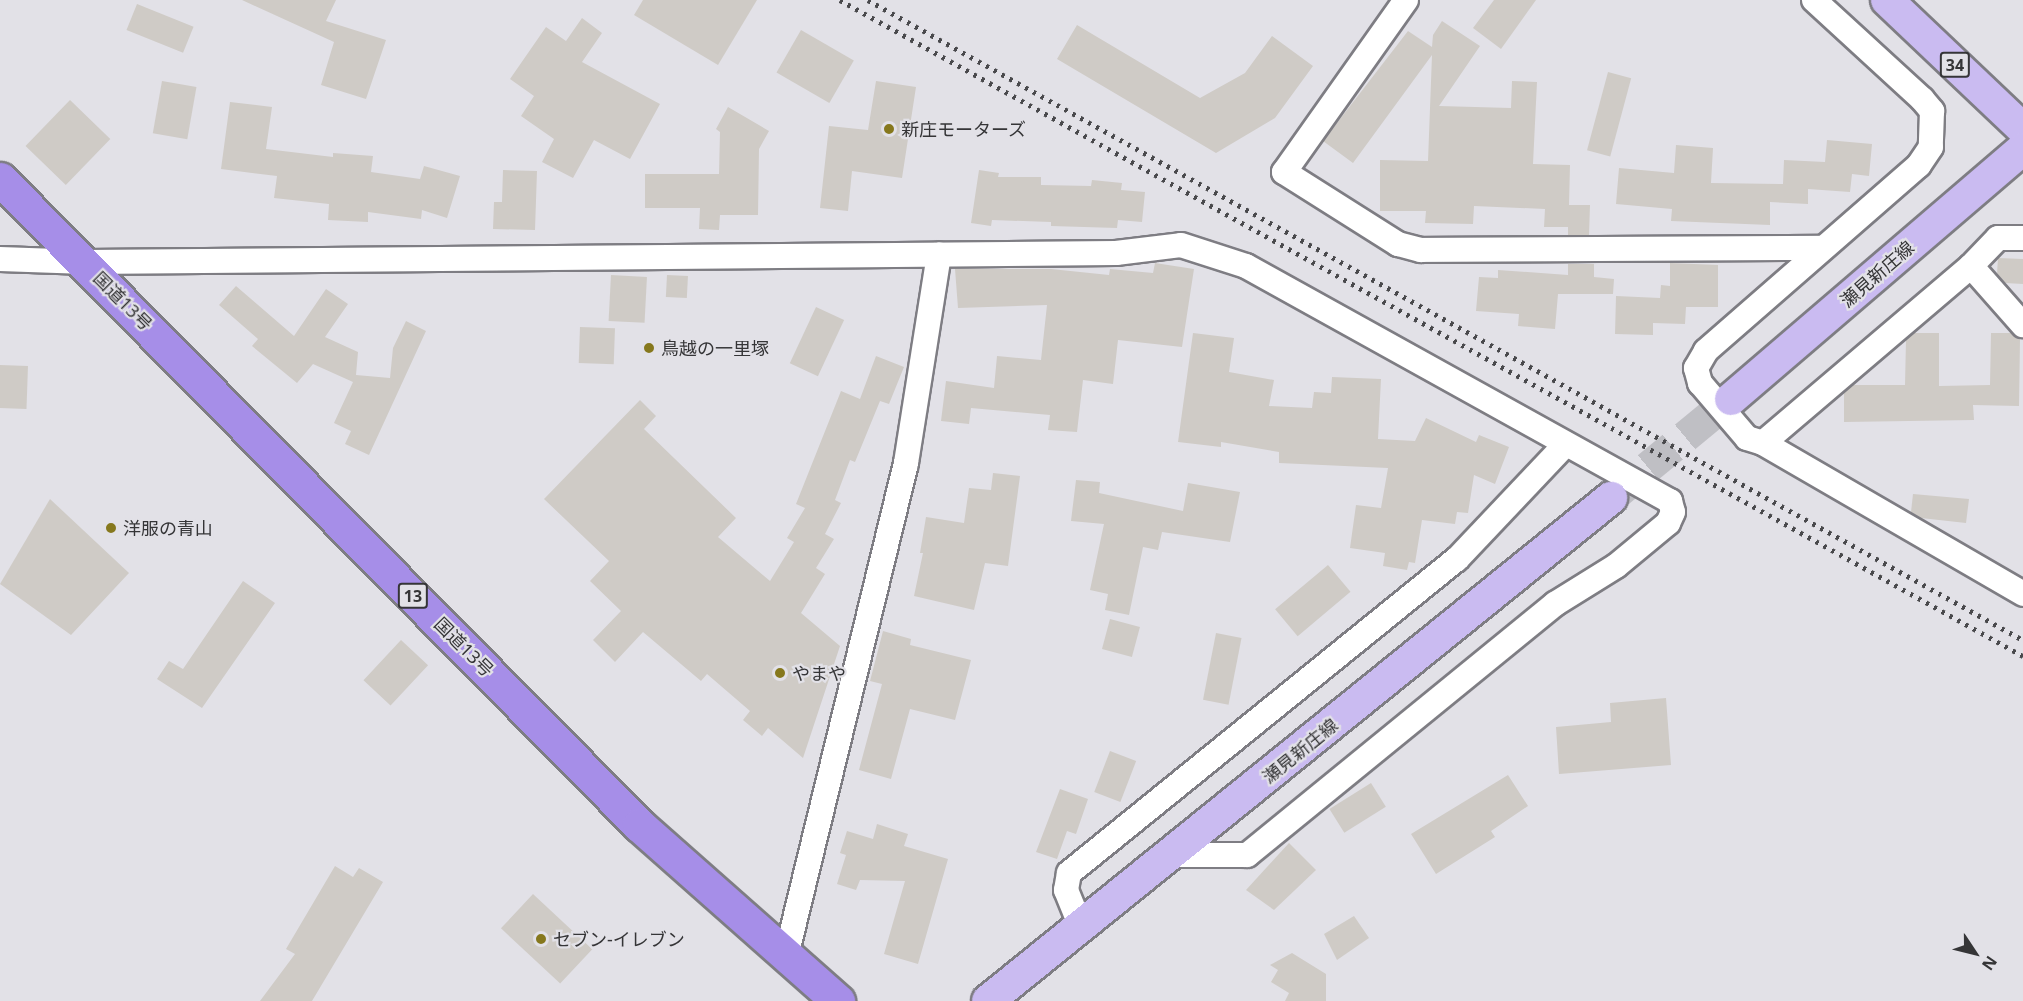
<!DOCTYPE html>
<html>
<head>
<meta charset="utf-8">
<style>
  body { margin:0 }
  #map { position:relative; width:2023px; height:1001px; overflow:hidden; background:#e2e1e7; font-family:"Noto Sans","Noto Sans JP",sans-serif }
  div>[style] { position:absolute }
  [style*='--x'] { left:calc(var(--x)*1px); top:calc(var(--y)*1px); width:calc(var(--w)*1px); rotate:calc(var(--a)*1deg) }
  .building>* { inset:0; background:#cfcbc6; transform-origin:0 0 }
  .major-tunnel>* { height:32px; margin-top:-16px; transform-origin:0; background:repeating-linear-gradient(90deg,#bfbfc4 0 32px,transparent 0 48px) }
  .roads { filter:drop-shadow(2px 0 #7e7d83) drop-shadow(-2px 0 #7e7d83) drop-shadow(0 2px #7e7d83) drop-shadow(0 -2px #7e7d83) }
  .minor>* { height:24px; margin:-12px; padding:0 12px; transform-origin:12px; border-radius:12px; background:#fff }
  .major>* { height:32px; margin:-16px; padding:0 16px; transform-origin:16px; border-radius:16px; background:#cabbf1 }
  .highway>* { height:33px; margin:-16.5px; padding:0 16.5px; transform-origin:16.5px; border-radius:16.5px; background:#a68ee8 }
  .rail>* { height:4.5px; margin-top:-2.25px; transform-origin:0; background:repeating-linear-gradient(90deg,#49494c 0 3px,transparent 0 9px) }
  .dots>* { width:16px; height:16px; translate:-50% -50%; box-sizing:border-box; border:3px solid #e2e1e7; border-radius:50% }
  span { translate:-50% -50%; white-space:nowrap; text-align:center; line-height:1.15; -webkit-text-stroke:4.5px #e2e1e7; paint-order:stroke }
  .shield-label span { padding:2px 4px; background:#e2e1e7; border:2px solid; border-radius:4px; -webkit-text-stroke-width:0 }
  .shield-label { font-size:16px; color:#353537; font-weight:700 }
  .poi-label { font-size:18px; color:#353537 }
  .left { translate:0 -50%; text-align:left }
  .street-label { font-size:18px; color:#353537 }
  .north { position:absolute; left:1945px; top:923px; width:60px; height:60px; -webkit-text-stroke:4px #e2e1e7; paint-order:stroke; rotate:125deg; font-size:16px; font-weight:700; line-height:24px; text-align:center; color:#353537 }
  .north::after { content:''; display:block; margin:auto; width:21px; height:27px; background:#353537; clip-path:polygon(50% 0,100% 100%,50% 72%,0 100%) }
</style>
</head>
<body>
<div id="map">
  <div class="building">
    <div style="clip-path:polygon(242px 0,336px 0,326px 21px,386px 40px,366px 99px,321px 85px,334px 42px)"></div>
    <div style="clip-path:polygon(643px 0,757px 0,718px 65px,634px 15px)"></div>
    <div style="clip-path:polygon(1494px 0,1536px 0,1501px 49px,1473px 28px)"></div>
    <div style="left:137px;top:4px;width:61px;height:28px;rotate:22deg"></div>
    <div style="clip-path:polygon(582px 18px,602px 33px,582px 62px,660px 104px,630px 159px,594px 140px,573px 178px,542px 162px,554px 139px,521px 116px,534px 96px,510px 79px,546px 27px,566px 41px)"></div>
    <div style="clip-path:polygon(1442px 21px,1480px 46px,1439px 106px,1511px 108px,1512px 81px,1537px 82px,1533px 164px,1570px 165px,1569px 205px,1590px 205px,1589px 235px,1568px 235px,1568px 227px,1544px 227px,1545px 209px,1474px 206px,1473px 224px,1425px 223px,1426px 211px,1380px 211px,1380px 160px,1428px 161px,1432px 55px,1353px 163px,1323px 141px,1408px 31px,1432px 47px,1433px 35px)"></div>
    <div style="clip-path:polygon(1077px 25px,1200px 98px,1245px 73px,1272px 36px,1313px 66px,1275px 118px,1216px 153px,1057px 59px)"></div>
    <div style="left:801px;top:30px;width:61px;height:49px;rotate:30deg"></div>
    <div style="left:1608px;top:72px;width:24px;height:81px;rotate:15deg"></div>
    <div style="left:162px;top:81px;width:35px;height:53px;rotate:10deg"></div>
    <div style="clip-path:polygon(876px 81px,916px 87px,902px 178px,852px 171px,848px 211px,820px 208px,829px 126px,868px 130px)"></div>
    <div style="left:70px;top:100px;width:56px;height:64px;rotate:44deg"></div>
    <div style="clip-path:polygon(230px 102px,272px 107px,266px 149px,333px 157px,333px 153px,373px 156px,371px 172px,420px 179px,424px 166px,460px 176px,447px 218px,422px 210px,421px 219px,368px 212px,368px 222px,328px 220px,329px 204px,274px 198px,277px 176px,221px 169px)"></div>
    <div style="clip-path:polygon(728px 107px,769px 131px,759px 149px,758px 215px,720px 215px,719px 230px,699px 229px,700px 208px,645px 208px,645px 174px,719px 174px,720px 132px,716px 129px)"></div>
    <div style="clip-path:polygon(1827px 140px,1872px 144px,1869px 176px,1852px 174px,1850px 192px,1808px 189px,1808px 204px,1770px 202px,1770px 225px,1671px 221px,1672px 209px,1616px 204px,1619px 168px,1674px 173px,1676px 145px,1713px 148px,1711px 183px,1783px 184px,1784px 160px,1825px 162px)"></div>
    <div style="clip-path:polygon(503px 170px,537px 171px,535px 230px,493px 229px,494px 202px,502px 202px)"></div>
    <div style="clip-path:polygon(979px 170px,999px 173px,998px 177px,1041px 177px,1041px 185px,1091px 186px,1092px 180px,1122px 183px,1121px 190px,1145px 192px,1142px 222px,1118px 220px,1117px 228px,1051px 226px,1051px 222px,992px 220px,991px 226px,971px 223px)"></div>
    <div style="clip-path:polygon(1998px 258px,2023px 259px,2023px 284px,2005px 283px,1997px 274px)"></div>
    <div style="clip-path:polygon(1155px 263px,1194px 269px,1182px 347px,1118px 340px,1113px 384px,1083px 380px,1077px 432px,1048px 430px,1050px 415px,971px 408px,969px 424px,941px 421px,946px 381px,994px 388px,997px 356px,1041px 360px,1047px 305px,958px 308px,955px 269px,1051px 269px,1109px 275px,1110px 269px,1153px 273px)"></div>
    <div style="clip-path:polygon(1670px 263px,1718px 265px,1718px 307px,1686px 307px,1685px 324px,1653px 323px,1653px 335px,1615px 334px,1616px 296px,1660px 298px,1661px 285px,1670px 286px)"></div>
    <div style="clip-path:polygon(1568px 264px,1594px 264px,1594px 277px,1614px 279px,1613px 294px,1558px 294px,1555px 329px,1518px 326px,1519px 314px,1476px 311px,1479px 277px,1498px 278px,1498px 270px,1568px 275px)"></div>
    <div style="left:611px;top:275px;width:36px;height:46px;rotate:3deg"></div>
    <div style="left:667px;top:275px;width:21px;height:22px;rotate:3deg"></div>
    <div style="clip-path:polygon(236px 286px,294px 336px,326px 289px,348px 304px,325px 337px,358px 352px,356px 375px,390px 378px,393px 348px,406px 321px,426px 331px,369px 455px,345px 444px,351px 431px,334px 423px,353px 382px,313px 364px,297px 383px,252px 346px,258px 339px,219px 305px)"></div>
    <div style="left:816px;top:307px;width:31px;height:62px;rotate:25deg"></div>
    <div style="left:580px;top:327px;width:35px;height:36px;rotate:2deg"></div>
    <div style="clip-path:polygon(1193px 333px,1234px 338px,1229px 372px,1274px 380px,1269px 406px,1312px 408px,1314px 392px,1331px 393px,1332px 377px,1381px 379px,1378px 439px,1415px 441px,1426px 418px,1476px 442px,1479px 435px,1509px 447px,1495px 484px,1474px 475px,1468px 513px,1457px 512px,1455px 524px,1422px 520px,1415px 563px,1409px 562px,1407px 570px,1383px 566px,1385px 553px,1350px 548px,1356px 505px,1381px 508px,1388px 468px,1279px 463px,1279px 452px,1221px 442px,1221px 447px,1178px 442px)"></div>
    <div style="clip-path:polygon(1914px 333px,1939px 333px,1939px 386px,1990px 385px,1991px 333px,2011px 333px,2020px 339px,2019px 406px,1973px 405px,1974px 420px,1844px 422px,1844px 393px,1853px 385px,1905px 385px,1906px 340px)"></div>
    <div style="clip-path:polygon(876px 356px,904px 367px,889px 404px,880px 401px,855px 462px,850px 460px,835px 500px,841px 503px,825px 534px,834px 539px,816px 568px,825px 574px,801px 613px,840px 646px,803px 758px,768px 728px,762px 736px,743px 720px,750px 711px,707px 674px,701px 681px,643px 632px,615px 662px,593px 640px,621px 611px,590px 581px,609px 561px,544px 499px,640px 400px,656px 416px,644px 429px,736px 518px,718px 537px,770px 581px,794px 542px,787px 538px,805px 508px,796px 504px,841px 391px,860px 399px)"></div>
    <div style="left:0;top:365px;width:28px;height:43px;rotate:2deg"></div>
    <div style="clip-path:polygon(993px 473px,1020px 476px,1008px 566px,985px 563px,974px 610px,914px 596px,923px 553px,920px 553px,926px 517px,964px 523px,969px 488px,991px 490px)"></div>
    <div style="clip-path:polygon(1076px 480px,1100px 482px,1099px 493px,1183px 511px,1188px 483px,1240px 492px,1230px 542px,1162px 532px,1158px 550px,1143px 547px,1129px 615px,1105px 610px,1108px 594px,1090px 590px,1104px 524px,1071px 521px)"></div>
    <div style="clip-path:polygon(1913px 494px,1969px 499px,1966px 523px,1921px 518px,1911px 512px)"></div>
    <div style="clip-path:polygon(50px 499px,129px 573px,71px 635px,0 584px)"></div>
    <div style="left:1328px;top:565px;width:35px;height:69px;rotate:50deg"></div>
    <div style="clip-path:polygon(243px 581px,275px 603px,202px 708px,157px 679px,169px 661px,183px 669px)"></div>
    <div style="left:1110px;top:619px;width:31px;height:31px;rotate:15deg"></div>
    <div style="clip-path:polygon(883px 631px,911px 639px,910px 645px,971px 660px,955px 720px,910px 709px,891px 779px,859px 770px,882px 684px,870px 681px)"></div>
    <div style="left:1216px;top:633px;width:26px;height:68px;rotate:11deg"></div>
    <div style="left:401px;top:640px;width:37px;height:55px;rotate:43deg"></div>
    <div style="clip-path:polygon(1666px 698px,1671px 765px,1559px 774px,1556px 727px,1611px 722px,1610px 703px)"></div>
    <div style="left:1110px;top:751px;width:28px;height:44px;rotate:21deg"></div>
    <div style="clip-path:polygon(1508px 775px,1528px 806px,1491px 831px,1495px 837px,1436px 874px,1411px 834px)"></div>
    <div style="left:1371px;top:783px;width:28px;height:49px;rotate:58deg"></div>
    <div style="clip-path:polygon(1060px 789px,1088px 799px,1076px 834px,1067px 831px,1057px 859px,1036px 852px)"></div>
    <div style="clip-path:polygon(877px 824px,908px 834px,904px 846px,948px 859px,918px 964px,884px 954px,905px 881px,860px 880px,856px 890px,837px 884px,846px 855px,840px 853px,847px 831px,873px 839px)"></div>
    <div style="clip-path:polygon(1289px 843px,1316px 870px,1274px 910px,1246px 890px)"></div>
    <div style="clip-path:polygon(335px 866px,353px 877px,359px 868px,383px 882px,312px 1001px,260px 1001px,295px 954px,286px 949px)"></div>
    <div style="left:533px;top:894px;width:81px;height:47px;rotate:43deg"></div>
    <div style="clip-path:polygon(1354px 916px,1369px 938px,1337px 960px,1324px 934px)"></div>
    <div style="clip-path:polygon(1292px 953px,1326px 974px,1326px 1001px,1285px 1001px,1289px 993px,1271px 982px,1278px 970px,1270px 965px)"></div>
  </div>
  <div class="major-tunnel">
    <div style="--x:1611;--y:498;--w:156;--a:-39.5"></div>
  </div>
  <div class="roads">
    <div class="minor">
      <div style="--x:1406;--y:0;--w:211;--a:125.3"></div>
      <div style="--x:1284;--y:172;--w:135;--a:32.3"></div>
      <div style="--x:1398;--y:244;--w:24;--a:15"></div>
      <div style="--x:1421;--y:250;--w:400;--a:-0.3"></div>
      <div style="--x:1814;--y:0;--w:147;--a:42.5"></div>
      <div style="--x:1922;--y:99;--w:16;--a:50"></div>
      <div style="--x:1932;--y:111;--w:36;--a:92"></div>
      <div style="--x:1931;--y:147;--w:22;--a:124"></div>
      <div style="--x:1919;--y:165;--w:283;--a:138.9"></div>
      <div style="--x:1706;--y:351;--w:20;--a:120"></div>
      <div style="--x:1696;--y:368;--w:16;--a:75"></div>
      <div style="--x:1700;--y:383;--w:72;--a:49.5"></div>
      <div style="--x:1747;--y:438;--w:17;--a:17"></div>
      <div style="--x:1763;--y:443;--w:273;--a:-40.4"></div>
      <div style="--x:1971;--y:266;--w:79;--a:48.6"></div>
      <div style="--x:0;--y:259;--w:86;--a:2"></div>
      <div style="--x:86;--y:262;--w:1030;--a:-0.5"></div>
      <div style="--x:1116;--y:253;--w:65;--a:-7"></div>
      <div style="--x:1181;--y:245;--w:68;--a:17.9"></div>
      <div style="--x:1246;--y:266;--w:485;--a:29"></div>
      <div style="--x:1670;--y:501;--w:11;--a:75"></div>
      <div style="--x:1673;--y:512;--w:12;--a:114"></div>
      <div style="--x:1668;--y:523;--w:67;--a:140.4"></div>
      <div style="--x:1616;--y:566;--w:72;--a:148.1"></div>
      <div style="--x:1555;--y:604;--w:397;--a:140.8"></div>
      <div style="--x:1247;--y:855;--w:75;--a:180"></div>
      <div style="--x:1971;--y:266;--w:39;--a:-46"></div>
      <div style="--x:1998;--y:238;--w:25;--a:0"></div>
      <div style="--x:1763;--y:443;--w:301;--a:30.1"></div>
      <div style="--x:1081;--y:927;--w:40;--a:-112"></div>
      <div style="--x:1066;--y:890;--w:17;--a:-80"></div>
      <div style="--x:1069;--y:873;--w:499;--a:-39"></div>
      <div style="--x:1457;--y:559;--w:156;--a:-46.6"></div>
      <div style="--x:786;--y:956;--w:507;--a:-76.32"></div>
      <div style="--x:906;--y:463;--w:211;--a:-81"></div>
    </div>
    <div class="major">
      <div style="--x:1887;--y:0;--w:187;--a:43.5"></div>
      <div style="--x:1731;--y:399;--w:384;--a:-40.6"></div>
      <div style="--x:988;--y:1001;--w:801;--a:-38.92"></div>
    </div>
    <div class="highway">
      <div style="--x:0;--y:179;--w:909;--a:45.31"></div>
      <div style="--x:639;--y:825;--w:266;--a:41.5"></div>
    </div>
  </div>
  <div class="rail">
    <div style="--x:840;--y:0;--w:1353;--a:29.01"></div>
    <div style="--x:868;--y:0;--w:1320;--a:28.99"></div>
  </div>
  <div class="dots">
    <div style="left:889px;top:129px;background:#86781d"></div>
    <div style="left:649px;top:348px;background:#86781d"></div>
    <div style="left:111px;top:528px;background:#86781d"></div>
    <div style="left:780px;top:673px;background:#86781d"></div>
    <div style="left:541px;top:939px;background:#86781d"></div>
  </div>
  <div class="shield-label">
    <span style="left:1955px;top:65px">34</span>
    <span style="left:413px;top:596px">13</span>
  </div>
  <div class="poi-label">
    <span class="left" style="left:901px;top:129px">新庄モーターズ</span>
    <span class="left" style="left:661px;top:348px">鳥越の一里塚</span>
    <span class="left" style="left:123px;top:528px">洋服の青山</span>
    <span class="left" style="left:792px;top:673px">やまや</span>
    <span class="left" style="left:553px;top:939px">セブン-イレブン</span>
  </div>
  <div class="street-label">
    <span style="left:1877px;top:274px;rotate:-41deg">瀬見新庄線</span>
    <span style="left:123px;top:301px;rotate:45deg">国道13号</span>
    <span style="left:464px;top:647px;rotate:45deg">国道13号</span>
    <span style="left:1300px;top:751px;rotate:-39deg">瀬見新庄線</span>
  </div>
  <div class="north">N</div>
</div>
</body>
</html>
